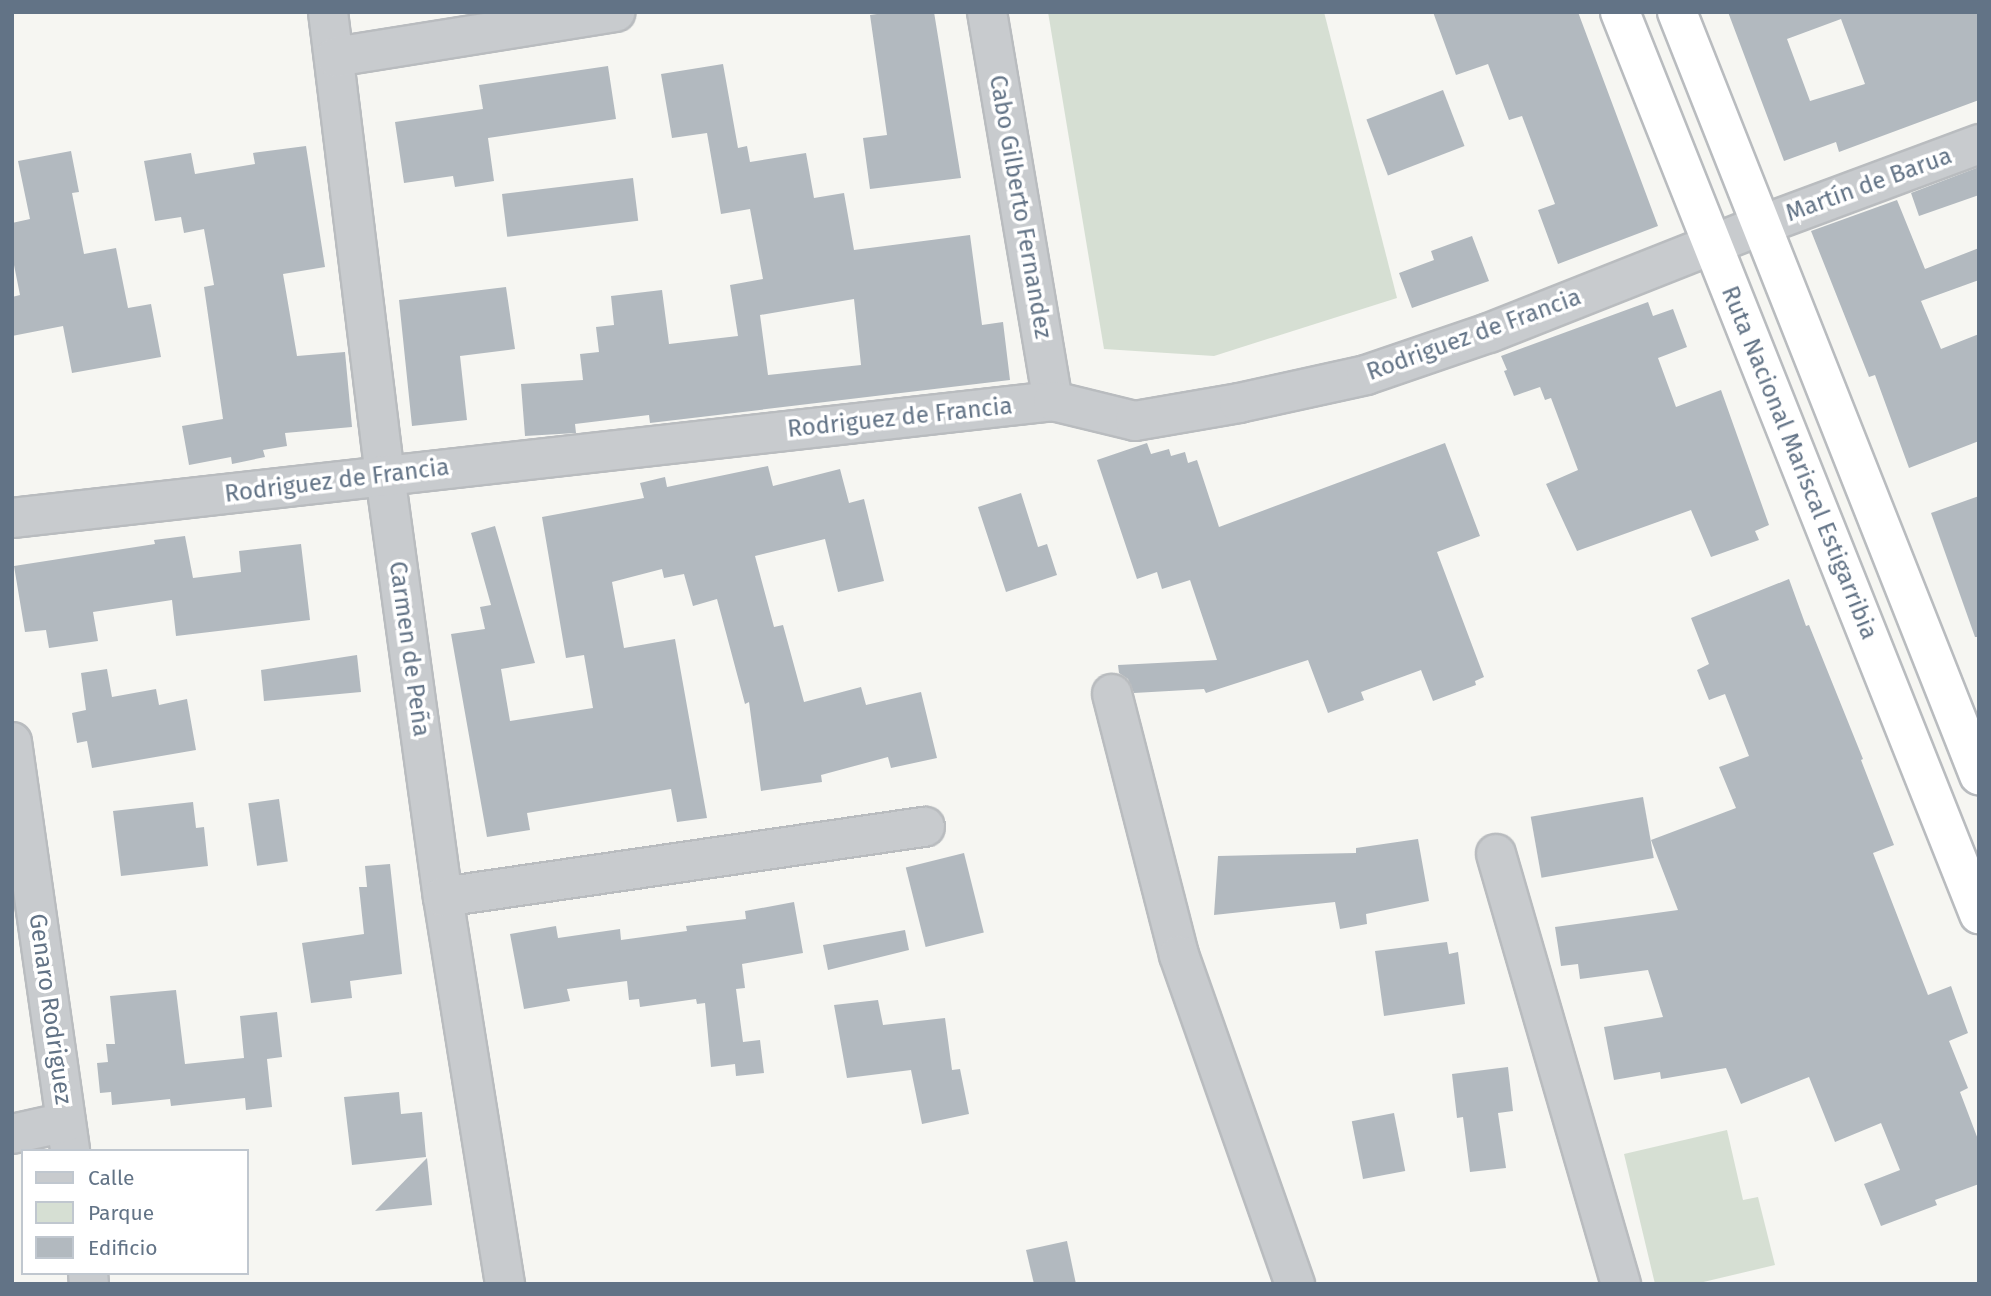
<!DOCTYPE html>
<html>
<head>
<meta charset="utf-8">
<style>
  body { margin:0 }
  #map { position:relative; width:1991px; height:1296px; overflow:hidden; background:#f6f6f2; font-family:"Fira Sans",sans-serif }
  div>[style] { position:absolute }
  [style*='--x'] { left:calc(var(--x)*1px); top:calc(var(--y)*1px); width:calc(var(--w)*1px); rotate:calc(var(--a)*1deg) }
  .green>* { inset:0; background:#d6dfd3 }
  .building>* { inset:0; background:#b2b9bf; transform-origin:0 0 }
  .roads { filter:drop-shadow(2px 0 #b9bcbf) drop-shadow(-2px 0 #b9bcbf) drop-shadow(0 2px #b9bcbf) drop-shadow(0 -2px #b9bcbf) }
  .street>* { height:38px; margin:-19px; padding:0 19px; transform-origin:19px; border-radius:19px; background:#c8cbce }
  .highway>* { height:38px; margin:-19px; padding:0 19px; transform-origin:19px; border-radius:19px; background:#fff }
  span { translate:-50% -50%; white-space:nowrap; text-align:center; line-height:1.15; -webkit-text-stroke:7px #fff; paint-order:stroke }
  .street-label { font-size:24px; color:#627386 }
  .frame { position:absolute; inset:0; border:14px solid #627386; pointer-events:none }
  .legend { position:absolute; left:21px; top:1149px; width:228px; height:126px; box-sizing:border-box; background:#fff; border:2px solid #c0c7cf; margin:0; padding:9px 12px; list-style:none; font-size:21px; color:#627386 }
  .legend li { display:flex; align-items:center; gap:14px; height:35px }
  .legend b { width:35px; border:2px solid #c0c7cf }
</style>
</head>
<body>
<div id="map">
  <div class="green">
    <div style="clip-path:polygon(1048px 12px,1324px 12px,1397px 298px,1214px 356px,1104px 349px)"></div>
    <div style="clip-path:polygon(1727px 1130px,1743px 1200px,1758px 1197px,1775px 1265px,1695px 1284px,1655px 1284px,1624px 1154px)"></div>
  </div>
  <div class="building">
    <div style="clip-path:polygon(891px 12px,934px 12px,961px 178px,870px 189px,863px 138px,887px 135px,870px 15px)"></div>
    <div style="clip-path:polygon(1433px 12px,1578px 12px,1658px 226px,1558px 264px,1538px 210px,1555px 204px,1522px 116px,1509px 120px,1488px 64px,1456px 75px)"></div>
    <div style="clip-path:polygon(evenodd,1728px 12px,1979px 12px,1979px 100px,1839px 152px,1836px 142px,1784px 161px,1728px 12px,1841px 19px,1865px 84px,1810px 101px,1787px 39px,1841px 19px)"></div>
    <div style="clip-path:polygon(evenodd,723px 64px,738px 148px,747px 146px,750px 162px,806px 153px,814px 198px,844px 193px,854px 250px,970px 235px,982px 325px,1003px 322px,1010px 380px,650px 423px,649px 415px,575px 424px,576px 433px,525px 436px,521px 384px,583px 380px,580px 354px,599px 352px,596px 327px,614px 325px,611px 296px,662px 290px,669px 344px,738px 336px,730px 285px,763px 279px,750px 209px,721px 214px,707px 133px,672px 138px,661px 74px,723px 64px,854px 299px,861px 365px,768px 375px,760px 315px,854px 299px)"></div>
    <div style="clip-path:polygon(608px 66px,616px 119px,488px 138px,494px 181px,455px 187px,453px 176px,404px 183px,395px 122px,483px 109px,479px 85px)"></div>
    <div style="left:1443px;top:90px;width:60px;height:82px;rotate:69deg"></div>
    <div style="clip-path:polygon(306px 146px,325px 267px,283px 274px,297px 356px,345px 352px,352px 427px,285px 433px,287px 446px,263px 450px,265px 457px,232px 464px,231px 457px,189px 465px,182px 426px,223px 419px,204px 287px,214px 285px,204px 229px,184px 233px,181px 217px,155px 221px,144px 161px,191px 153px,195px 174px,255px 164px,253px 153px)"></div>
    <div style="clip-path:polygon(71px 151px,79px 192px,72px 193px,84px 254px,116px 248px,128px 308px,151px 304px,161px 357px,72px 373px,63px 326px,12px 336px,12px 297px,20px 295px,12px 255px,12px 223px,30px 219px,18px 161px)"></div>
    <div style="clip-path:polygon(1979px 167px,1979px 195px,1919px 216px,1911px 193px)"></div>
    <div style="left:633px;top:178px;width:43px;height:132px;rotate:83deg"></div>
    <div style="clip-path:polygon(1897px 200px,1925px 269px,1979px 248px,1979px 280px,1921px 301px,1941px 349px,1979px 334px,1979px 441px,1909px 468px,1875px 375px,1869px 377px,1811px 231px)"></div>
    <div style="clip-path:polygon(1472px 236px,1489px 281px,1412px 308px,1399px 273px,1434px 260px,1431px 251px)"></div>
    <div style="clip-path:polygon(506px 287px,515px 349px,460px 356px,467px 420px,412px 426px,399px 300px)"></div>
    <div style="clip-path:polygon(1648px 302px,1653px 316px,1673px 309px,1687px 347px,1658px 358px,1676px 407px,1721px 390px,1769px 525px,1755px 531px,1759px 540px,1711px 557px,1691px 510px,1577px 551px,1546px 484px,1578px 470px,1551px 398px,1545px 400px,1540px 387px,1514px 396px,1504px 371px,1507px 370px,1501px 356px)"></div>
    <div style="clip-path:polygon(1147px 443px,1151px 454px,1169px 449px,1171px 456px,1185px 452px,1188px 463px,1197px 460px,1219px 527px,1445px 443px,1480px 536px,1437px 552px,1484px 677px,1475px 681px,1476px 685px,1433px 701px,1421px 670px,1361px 692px,1364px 700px,1328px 713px,1308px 660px,1206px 693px,1204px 689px,1134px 693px,1128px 679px,1119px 673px,1118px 665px,1217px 660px,1190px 580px,1162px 589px,1157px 572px,1137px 579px,1097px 460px)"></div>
    <div style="clip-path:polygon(768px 466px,773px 486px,840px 469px,849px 503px,864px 499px,884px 581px,838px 592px,825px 539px,755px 556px,774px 627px,783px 625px,804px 702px,861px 687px,866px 705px,921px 692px,937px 758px,891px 768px,888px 757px,821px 775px,822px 782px,761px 791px,749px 702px,745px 704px,717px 599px,693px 606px,684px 574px,664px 578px,662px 569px,612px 582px,624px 648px,675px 639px,707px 818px,677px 822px,671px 789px,527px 813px,530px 830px,487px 837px,451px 634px,485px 629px,480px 607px,491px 605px,471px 533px,495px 526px,535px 663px,501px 669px,510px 721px,593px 708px,584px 655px,566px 658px,542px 517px,644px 498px,640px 483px,665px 477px,667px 487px)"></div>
    <div style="clip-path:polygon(1021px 493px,1038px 547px,1047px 544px,1057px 575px,1006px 592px,978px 507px)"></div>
    <div style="clip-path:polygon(1979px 496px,1979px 637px,1975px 637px,1931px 513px)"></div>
    <div style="clip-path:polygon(185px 536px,193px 578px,241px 572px,239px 551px,301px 544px,310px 620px,176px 636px,172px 600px,93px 612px,98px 641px,49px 648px,46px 630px,25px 632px,14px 566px,155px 544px,154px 540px)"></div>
    <div style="clip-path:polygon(1789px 579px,1806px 626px,1809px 625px,1863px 759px,1861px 760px,1894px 845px,1873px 853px,1928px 995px,1951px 986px,1968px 1033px,1949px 1041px,1968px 1088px,1960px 1092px,1979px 1142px,1979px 1184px,1935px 1200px,1937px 1205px,1881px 1226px,1864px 1184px,1900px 1170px,1881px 1123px,1835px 1142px,1809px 1077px,1741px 1104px,1726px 1068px,1661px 1079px,1660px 1072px,1614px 1080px,1604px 1027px,1663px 1017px,1648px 970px,1580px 979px,1578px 964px,1561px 966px,1555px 927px,1678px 910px,1651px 840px,1736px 808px,1719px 767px,1749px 756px,1725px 694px,1709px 700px,1697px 670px,1709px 664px,1691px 618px)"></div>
    <div style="clip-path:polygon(357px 655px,361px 692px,264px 701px,261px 670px)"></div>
    <div style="clip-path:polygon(107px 669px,112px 697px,156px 689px,159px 705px,187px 699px,196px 750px,92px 768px,87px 741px,77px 743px,72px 713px,86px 710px,81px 673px)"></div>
    <div style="left:1643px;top:797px;width:62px;height:114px;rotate:80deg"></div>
    <div style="left:279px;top:799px;width:63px;height:31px;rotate:82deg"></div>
    <div style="clip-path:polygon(193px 802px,196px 828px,204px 827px,208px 866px,121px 876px,113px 811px)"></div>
    <div style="clip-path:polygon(1418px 839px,1429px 901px,1366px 914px,1367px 924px,1340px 929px,1335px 902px,1214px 915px,1218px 856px,1356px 853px,1356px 848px)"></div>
    <div style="left:964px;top:853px;width:82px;height:60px;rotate:76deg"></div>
    <div style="clip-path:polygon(390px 864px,402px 974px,350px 981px,352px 998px,311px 1003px,302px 943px,364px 934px,359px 887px,367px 887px,365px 866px)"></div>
    <div style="clip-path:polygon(794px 902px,803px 953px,742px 964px,745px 988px,736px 989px,743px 1042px,760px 1040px,764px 1073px,736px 1076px,735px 1064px,711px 1067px,705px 1003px,697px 1004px,696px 999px,640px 1007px,639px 999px,629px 1000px,627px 981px,567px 989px,570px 1001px,524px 1009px,510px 934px,556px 926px,558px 938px,620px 929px,621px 940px,687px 931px,686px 926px,746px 919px,745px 911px)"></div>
    <div style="clip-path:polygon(905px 930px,909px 950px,828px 970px,823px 945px)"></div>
    <div style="clip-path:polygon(1447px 942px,1449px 954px,1458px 952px,1465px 1004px,1384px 1016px,1375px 951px)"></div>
    <div style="clip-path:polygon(176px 990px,185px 1064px,244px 1058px,240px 1016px,277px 1012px,282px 1057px,267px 1059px,272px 1107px,246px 1110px,245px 1098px,171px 1106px,170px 1099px,112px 1105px,111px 1092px,100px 1093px,97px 1063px,108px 1062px,106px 1044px,115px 1044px,110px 996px)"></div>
    <div style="clip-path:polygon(878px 1000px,883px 1025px,945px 1018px,952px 1070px,960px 1069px,969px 1114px,922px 1124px,911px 1070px,847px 1078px,834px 1005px)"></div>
    <div style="clip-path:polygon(1508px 1067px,1513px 1111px,1498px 1113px,1506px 1168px,1470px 1172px,1463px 1117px,1457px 1118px,1452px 1074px)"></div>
    <div style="clip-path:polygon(399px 1092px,401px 1114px,422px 1112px,426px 1157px,352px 1165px,344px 1097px)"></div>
    <div style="left:1394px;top:1113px;width:59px;height:43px;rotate:79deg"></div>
    <div style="clip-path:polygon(427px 1158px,432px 1205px,375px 1211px,424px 1161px)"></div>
    <div style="clip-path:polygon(1067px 1241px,1076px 1284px,1034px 1284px,1026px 1250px)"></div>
  </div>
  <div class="roads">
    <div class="street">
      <div style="--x:328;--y:12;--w:466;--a:83"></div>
      <div style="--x:385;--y:475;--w:426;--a:82.2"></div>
      <div style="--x:443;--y:897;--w:392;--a:80.9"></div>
      <div style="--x:987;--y:12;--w:395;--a:80.4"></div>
      <div style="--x:335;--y:57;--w:284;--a:-9.1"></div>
      <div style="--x:12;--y:518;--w:1048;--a:-6.41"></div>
      <div style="--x:1053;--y:401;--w:84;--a:13.7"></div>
      <div style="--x:1135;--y:421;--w:106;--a:-9.8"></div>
      <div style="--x:1239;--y:403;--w:130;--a:-12.4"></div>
      <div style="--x:1366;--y:375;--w:130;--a:-18.9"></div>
      <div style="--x:1489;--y:333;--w:290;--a:-21.6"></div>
      <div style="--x:1759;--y:226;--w:235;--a:-20.4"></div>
      <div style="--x:1112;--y:694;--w:269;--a:75.6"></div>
      <div style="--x:1179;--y:955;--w:349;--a:70.6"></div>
      <div style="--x:12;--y:742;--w:413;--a:81.9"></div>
      <div style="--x:1496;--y:854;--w:448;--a:73.8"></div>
      <div style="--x:443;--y:897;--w:487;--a:-8.3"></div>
      <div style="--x:12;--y:1134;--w:55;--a:-12.5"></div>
      <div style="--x:88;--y:1273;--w:11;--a:85"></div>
    </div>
    <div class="highway">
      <div style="--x:1620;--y:12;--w:971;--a:68.3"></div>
      <div style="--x:1677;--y:12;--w:821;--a:68.41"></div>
    </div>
  </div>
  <div class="street-label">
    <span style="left:1869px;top:185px;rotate:-20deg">Martín de Barua</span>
    <span style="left:1020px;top:207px;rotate:80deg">Cabo Gilberto Fernandez</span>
    <span style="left:1474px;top:335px;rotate:-20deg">Rodriguez de Francia</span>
    <span style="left:900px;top:418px;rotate:-6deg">Rodriguez de Francia</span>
    <span style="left:1799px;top:463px;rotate:68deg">Ruta Nacional Mariscal Estigarribia</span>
    <span style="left:337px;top:481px;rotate:-7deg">Rodriguez de Francia</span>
    <span style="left:409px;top:649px;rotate:82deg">Carmen de Peña</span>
    <span style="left:50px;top:1009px;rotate:82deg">Genaro Rodriguez</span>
  </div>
  <div class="frame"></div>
  <ul class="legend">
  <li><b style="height:9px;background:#c8cbce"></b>Calle</li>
  <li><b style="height:19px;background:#d6dfd3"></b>Parque</li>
  <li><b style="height:19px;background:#b2b9bf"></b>Edificio</li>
  </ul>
</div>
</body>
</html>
